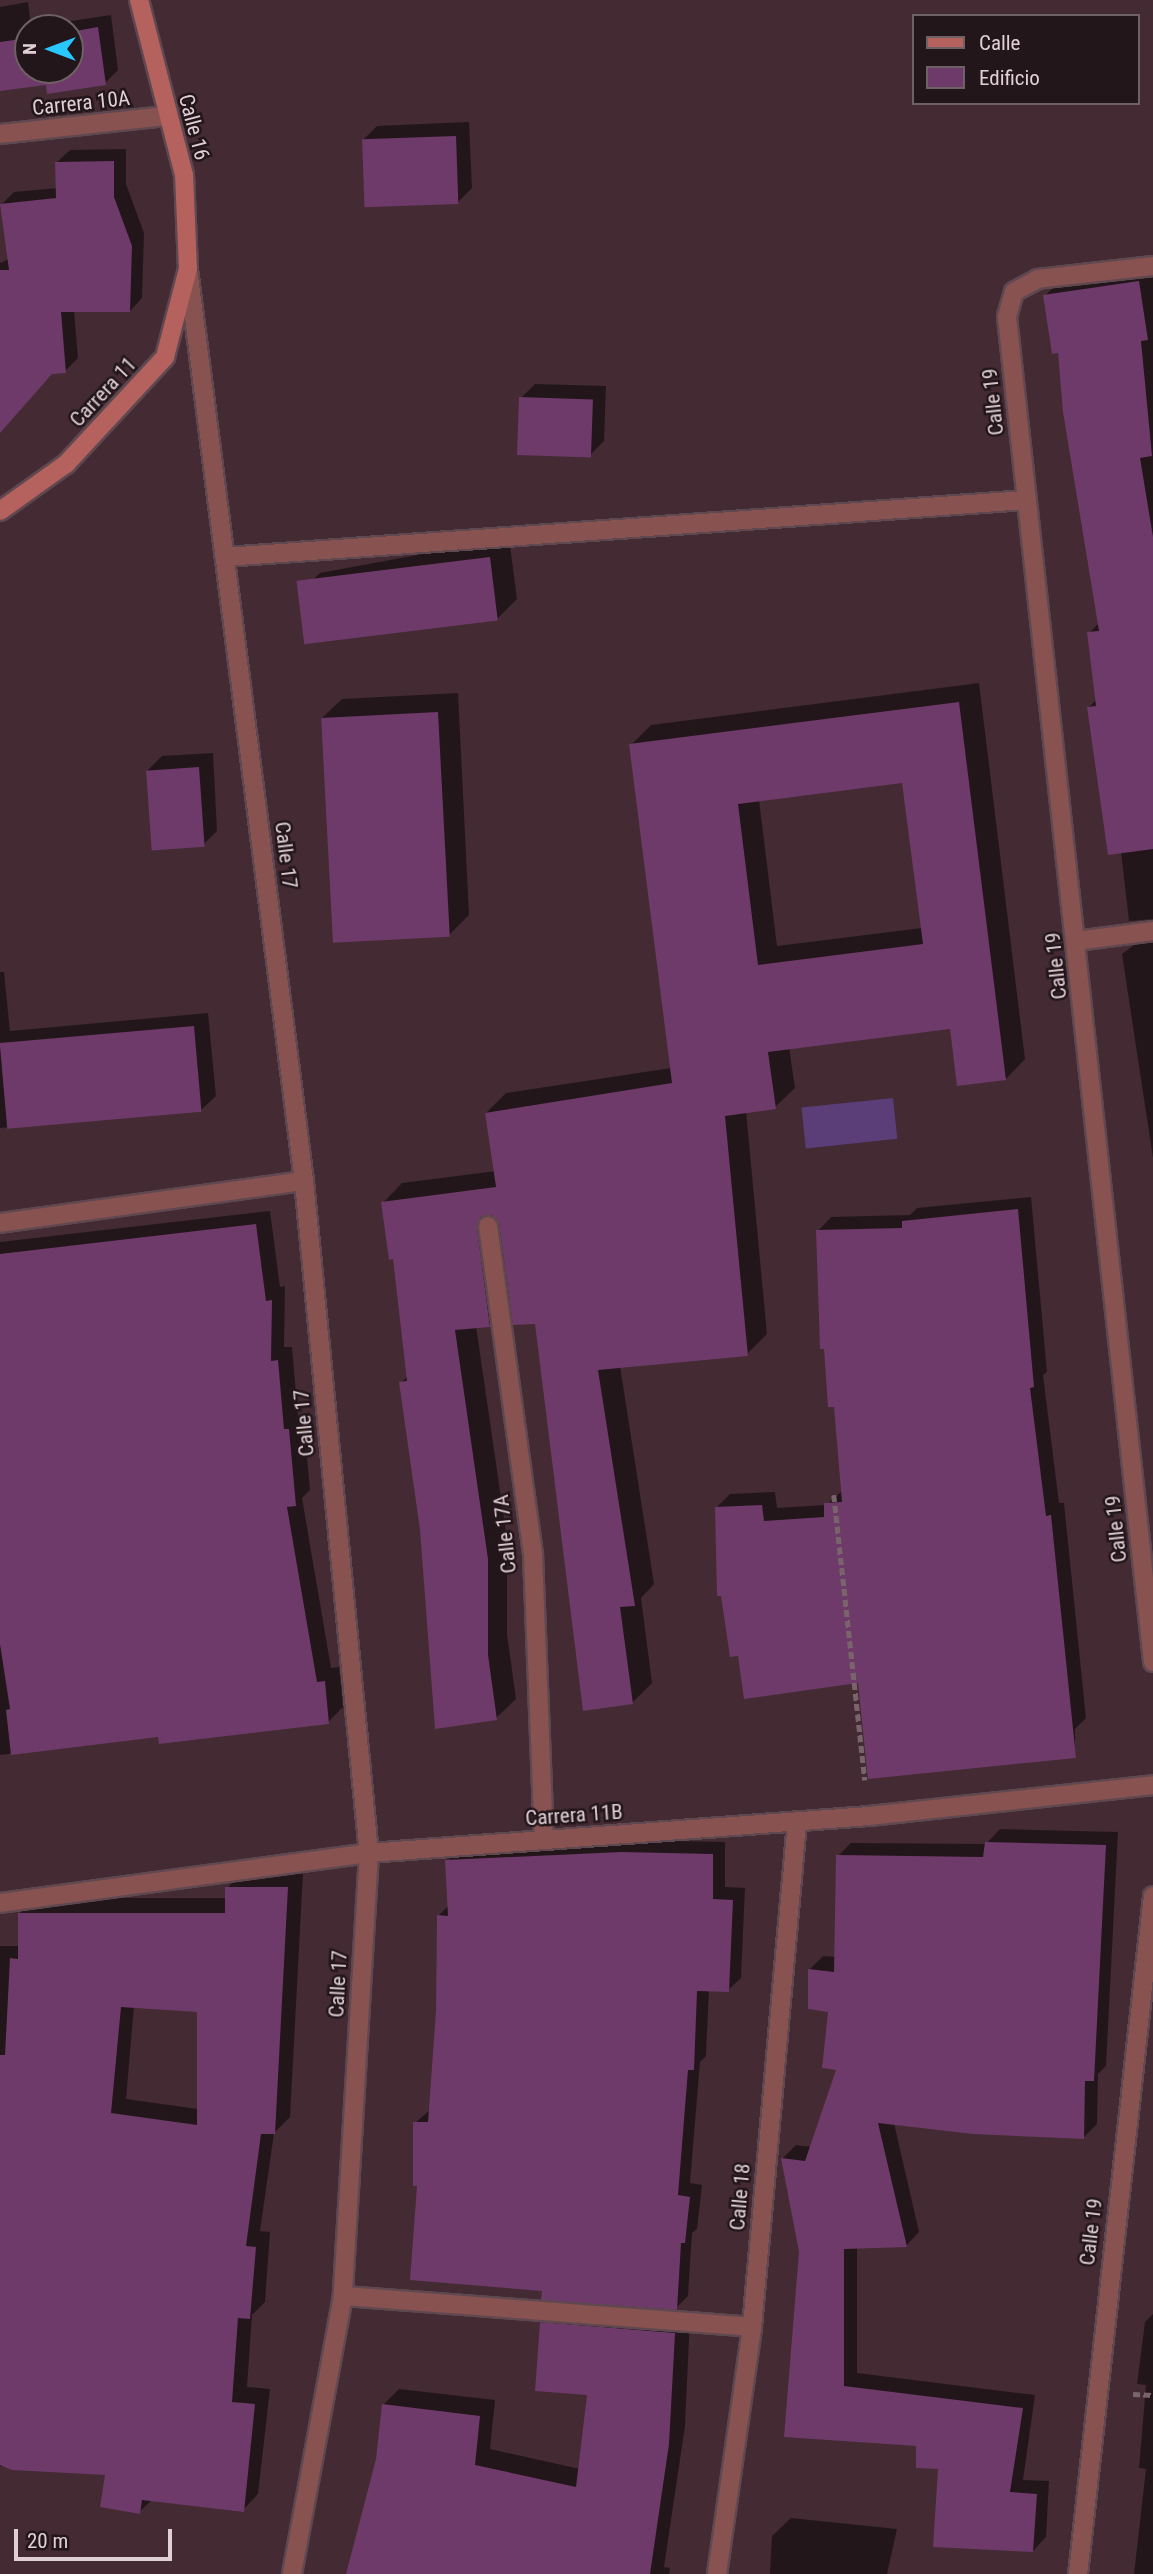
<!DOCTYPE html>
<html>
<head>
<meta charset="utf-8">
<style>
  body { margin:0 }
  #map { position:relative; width:1153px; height:2574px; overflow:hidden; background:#432a33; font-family:"Roboto Condensed",sans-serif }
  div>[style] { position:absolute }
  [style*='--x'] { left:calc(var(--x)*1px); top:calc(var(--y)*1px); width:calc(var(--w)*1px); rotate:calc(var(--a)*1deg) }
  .water>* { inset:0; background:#5b3e78; transform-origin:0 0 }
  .shadow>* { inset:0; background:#0007 }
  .building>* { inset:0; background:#6e3a69; transform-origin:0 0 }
  .path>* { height:4.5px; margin-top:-2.25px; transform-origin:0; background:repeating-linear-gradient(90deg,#7a646c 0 7px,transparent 0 10.5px) }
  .roads { filter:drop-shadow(2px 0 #5f4850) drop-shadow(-2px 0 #5f4850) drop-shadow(0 2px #5f4850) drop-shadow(0 -2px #5f4850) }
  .lane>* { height:18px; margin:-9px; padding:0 9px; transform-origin:9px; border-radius:9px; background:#875250 }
  .street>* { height:18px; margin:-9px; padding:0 9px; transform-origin:9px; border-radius:9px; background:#875250 }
  .secondary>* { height:18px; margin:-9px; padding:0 9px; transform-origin:9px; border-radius:9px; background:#b5625f }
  span { translate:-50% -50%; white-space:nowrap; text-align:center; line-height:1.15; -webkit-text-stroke:5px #22161a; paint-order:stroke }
  .street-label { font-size:21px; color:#e0cfd5 }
  .legend { position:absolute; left:912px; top:14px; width:228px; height:91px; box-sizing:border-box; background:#22161a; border:2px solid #6e6065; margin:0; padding:9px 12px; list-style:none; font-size:21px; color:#e0cfd5 }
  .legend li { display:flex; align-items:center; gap:14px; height:35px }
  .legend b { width:35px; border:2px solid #6e6065 }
  .north { position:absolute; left:14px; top:14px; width:70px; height:70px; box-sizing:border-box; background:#22161a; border:2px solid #6e6065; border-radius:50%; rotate:270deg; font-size:19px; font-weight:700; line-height:28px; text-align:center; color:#e0cfd5 }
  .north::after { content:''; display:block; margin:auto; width:24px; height:32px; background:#28c8ff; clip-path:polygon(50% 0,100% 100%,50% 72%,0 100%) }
  .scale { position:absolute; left:14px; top:2529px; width:158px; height:32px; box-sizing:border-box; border:4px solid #e0cfd5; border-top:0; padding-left:9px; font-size:21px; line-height:24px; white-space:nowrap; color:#e0cfd5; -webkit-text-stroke:5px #22161a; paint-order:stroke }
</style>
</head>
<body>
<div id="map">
  <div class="water">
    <div style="left:893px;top:1098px;width:41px;height:92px;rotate:84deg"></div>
  </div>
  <div class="shadow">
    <div style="clip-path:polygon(evenodd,28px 2px,31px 27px,111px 15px,118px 70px,105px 83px,48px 83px,0 89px,0 7px,28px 2px,28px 28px,70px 28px,70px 70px,28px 70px,28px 28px)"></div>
    <div style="clip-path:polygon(469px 122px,472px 188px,458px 202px,363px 140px,377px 126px)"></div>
    <div style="clip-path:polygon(126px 149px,126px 184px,144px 233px,142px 298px,130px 311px,74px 311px,78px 358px,65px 371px,53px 372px,0 431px,0 263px,9px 259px,1px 205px,14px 192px,58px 188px,57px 162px,70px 150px)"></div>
    <div style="clip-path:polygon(1153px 266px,1153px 919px,1129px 921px,1121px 852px,1088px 708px,1097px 699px,1089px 633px,1099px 623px,1060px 351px,1045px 296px,1059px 281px)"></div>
    <div style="clip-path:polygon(535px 384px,606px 386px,604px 441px,590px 455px,521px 398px)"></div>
    <div style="clip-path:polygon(509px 538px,517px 599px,497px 619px,300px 593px,320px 573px)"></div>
    <div style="clip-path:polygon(evenodd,979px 683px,1025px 1059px,1006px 1079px,951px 1027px,789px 1047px,795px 1088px,775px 1107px,746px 1111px,767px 1334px,747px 1354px,620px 1366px,654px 1584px,641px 1598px,652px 1683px,632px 1703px,537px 1322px,512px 1303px,490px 1325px,476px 1326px,507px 1539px,507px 1634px,516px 1699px,496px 1718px,401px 1383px,409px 1375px,395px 1257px,383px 1203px,402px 1183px,496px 1171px,486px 1113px,506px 1093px,671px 1068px,631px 745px,651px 725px,979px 683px,904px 781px,922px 928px,777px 946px,759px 800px,904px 781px)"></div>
    <div style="clip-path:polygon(458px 693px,469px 915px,449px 935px,322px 718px,342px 699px)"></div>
    <div style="clip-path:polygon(213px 753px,217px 831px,203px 845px,148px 770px,162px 756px)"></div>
    <div style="clip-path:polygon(1153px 931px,1153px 1158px,1122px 954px)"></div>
    <div style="clip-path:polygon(0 972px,4px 972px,10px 1031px,208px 1013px,216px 1096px,201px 1110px,0 1128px)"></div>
    <div style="clip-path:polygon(1031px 1197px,1047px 1372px,1043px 1375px,1059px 1503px,1064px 1503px,1086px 1718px,1075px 1729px,1075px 1745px,1061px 1758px,859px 1681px,717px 1507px,730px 1494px,775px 1492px,777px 1508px,826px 1505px,843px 1490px,818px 1231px,831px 1217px,910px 1215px,917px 1208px)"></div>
    <div style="clip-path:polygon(270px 1211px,280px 1287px,285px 1286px,284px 1347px,292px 1347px,298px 1416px,303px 1415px,310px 1490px,302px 1498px,331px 1668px,339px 1667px,343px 1707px,328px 1722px,160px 1735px,0 1755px,0 1242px)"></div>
    <div style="clip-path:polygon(1000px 1829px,1118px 1832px,1106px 2066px,1098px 2074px,1097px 2124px,1083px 2138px,894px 2123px,919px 2232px,906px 2246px,857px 2247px,857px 2373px,1035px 2395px,1023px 2480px,1049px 2481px,1046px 2537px,1033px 2551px,918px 2444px,786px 2435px,801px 2252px,783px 2158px,796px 2145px,812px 2147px,838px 2069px,830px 2011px,810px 2008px,810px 1969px,823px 1956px,836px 1957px,838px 1856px,851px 1843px,986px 1844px)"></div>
    <div style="clip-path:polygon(634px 1840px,725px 1842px,725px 1887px,745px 1888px,741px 1978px,728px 1990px,709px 1989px,706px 2056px,700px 2062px,690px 2183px,702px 2185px,697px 2229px,692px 2233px,688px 2296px,676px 2308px,543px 2289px,419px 2185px,415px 2123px,430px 2110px,438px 2011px,438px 1916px,449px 1905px,447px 1861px,460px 1849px)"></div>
    <div style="clip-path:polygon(evenodd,243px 1873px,303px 1873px,290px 2117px,274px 2133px,260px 2231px,270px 2232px,265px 2302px,252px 2315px,247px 2387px,270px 2389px,258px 2494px,243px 2510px,152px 2500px,139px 2512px,107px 2473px,0 2466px,0 1946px,20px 1946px,20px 1913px,35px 1898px,227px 1898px,227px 1888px,243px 1873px,134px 2006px,198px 2010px,198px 2109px,126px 2099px,134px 2006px)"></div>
    <div style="clip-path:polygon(557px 2307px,690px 2317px,685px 2426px,664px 2567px,670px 2568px,669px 2574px,348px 2574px,377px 2459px,383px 2405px,399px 2389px,495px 2400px,490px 2449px,580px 2469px,589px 2393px,541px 2323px)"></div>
    <div style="clip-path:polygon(1153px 2314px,1153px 2574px,1134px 2574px,1146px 2469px,1139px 2468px,1146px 2385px,1137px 2384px,1145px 2322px)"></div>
    <div style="clip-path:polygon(791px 2518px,897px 2529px,887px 2574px,770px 2574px,772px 2536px)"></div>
  </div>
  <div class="building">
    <div style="clip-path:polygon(98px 27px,106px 85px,47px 94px,46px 85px,0 91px,0 42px,28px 38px,28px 70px,70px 70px,70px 32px)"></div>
    <div style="left:456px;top:136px;width:68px;height:94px;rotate:88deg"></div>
    <div style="clip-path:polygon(114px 161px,114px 197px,132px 246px,130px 312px,61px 312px,66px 373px,52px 374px,0 433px,0 270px,9px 270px,0 204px,56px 198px,55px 162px)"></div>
    <div style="clip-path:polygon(1139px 281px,1148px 340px,1141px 341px,1152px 456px,1140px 458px,1153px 537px,1153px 849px,1108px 855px,1087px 707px,1096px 706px,1087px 632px,1099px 631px,1063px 412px,1058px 353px,1052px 354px,1043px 295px)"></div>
    <div style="left:519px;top:397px;width:74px;height:58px;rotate:2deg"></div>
    <div style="left:490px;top:557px;width:64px;height:195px;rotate:83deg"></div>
    <div style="clip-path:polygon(evenodd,959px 702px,1006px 1080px,957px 1086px,950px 1029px,768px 1052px,776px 1109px,725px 1116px,748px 1356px,598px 1370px,635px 1606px,620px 1607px,633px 1704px,583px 1711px,535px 1324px,513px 1325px,499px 1224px,492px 1215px,481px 1217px,477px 1228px,490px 1327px,455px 1330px,488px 1559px,488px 1655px,497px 1720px,435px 1729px,420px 1530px,399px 1382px,407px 1381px,393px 1259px,389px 1260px,381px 1202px,496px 1187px,485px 1113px,672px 1083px,629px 744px,959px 702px,902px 783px,923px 944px,758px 965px,738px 804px,902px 783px)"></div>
    <div style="left:438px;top:712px;width:225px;height:117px;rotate:87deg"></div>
    <div style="left:199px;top:767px;width:80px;height:53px;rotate:86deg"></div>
    <div style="left:194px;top:1026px;width:86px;height:195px;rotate:85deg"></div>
    <div style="clip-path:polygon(1018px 1209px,1034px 1387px,1030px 1388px,1046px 1516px,1051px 1515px,1076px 1758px,868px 1779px,858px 1683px,744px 1699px,738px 1656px,730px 1657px,721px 1596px,717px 1596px,715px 1507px,762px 1505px,764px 1521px,824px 1517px,824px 1503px,842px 1502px,834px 1407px,828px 1407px,824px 1349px,820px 1349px,816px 1230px,902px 1228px,902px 1221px)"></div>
    <div style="clip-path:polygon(256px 1224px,266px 1301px,272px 1300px,271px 1361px,278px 1360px,284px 1429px,289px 1429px,296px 1506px,287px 1507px,317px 1682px,325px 1681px,329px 1724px,159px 1744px,158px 1737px,11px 1755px,6px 1710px,10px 1709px,0 1644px,0 1254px)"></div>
    <div style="clip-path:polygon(985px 1842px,1106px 1845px,1094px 2081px,1085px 2081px,1084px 2139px,973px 2134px,878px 2123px,907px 2247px,844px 2249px,844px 2386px,1023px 2408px,1010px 2492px,1037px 2494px,1033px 2552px,933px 2547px,938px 2469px,916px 2468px,916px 2446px,784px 2437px,799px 2252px,781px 2158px,805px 2161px,836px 2070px,822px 2068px,828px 2012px,808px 2009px,808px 1969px,834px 1972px,836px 1855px,983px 1857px)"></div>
    <div style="clip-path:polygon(621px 1852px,713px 1854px,713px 1899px,733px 1900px,729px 1992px,697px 1991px,694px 2070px,688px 2070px,678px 2195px,690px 2197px,685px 2243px,681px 2243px,677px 2310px,541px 2300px,542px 2291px,410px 2280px,417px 2186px,413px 2186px,413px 2122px,428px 2122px,436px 2011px,437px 1915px,448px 1916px,445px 1860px)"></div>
    <div style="clip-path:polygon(evenodd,225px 1887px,288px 1887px,275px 2134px,261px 2134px,246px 2246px,256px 2247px,250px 2319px,238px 2318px,232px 2402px,255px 2404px,244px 2512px,142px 2500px,140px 2514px,100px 2507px,105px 2475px,12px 2470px,0 2465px,0 2055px,5px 2055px,10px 1958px,18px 1959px,18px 1913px,225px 1913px,225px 1887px,121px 2007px,197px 2012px,197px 2125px,111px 2113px,121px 2007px)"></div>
    <div style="clip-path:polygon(540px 2322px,675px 2333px,669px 2444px,650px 2574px,346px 2574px,376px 2459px,382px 2404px,480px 2416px,475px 2465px,576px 2487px,587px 2395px,535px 2391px)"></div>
  </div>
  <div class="path">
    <div style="--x:834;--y:1495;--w:287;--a:83.8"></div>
    <div style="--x:1133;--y:2394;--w:20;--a:3"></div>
  </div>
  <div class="roads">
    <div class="lane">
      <div style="--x:488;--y:1226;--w:332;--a:82.2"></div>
      <div style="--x:533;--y:1555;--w:285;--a:87.8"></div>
    </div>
    <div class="street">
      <div style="--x:0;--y:134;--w:167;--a:-6.2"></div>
      <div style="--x:1153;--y:266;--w:116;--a:173.6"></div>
      <div style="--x:1038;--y:279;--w:27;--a:152"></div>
      <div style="--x:1014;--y:292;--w:26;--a:106"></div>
      <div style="--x:1007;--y:317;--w:1353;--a:83.8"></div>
      <div style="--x:188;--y:269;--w:919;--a:82.75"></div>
      <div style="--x:304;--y:1181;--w:675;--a:84.48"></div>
      <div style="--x:369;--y:1853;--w:444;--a:93.4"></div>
      <div style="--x:343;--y:2296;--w:283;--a:100.4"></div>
      <div style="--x:225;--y:557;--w:803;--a:-4.07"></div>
      <div style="--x:1076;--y:941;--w:78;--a:-7.4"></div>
      <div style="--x:0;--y:1223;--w:307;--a:-7.9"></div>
      <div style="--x:0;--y:1903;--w:372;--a:-7.7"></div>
      <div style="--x:369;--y:1853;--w:501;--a:-4.23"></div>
      <div style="--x:869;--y:1816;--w:286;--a:-6.2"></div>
      <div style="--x:343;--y:2296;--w:410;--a:4.3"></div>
      <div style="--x:717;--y:2574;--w:249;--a:-81.9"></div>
      <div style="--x:752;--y:2327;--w:507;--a:-84.91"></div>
      <div style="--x:1078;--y:2574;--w:682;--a:-83.69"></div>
    </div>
    <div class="secondary">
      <div style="--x:0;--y:511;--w:81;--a:-35.5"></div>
      <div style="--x:66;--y:464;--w:146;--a:-47.2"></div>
      <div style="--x:165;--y:357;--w:91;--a:-75.4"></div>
      <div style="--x:188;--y:269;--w:94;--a:-92.4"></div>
      <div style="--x:184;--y:175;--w:181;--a:-104.4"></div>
    </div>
  </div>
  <div class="street-label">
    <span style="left:81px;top:103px;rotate:-6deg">Carrera 10A</span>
    <span style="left:194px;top:127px;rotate:75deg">Calle 16</span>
    <span style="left:103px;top:392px;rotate:-47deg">Carrera 11</span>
    <span style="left:993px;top:402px;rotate:-96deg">Calle 19</span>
    <span style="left:286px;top:855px;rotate:83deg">Calle 17</span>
    <span style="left:1056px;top:966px;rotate:-96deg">Calle 19</span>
    <span style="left:304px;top:1423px;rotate:-95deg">Calle 17</span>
    <span style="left:1116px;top:1529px;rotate:-96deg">Calle 19</span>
    <span style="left:505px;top:1534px;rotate:-96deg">Calle 17A</span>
    <span style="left:574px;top:1815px;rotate:-4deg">Carrera 11B</span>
    <span style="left:338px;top:1984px;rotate:-87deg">Calle 17</span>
    <span style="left:740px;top:2197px;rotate:-85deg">Calle 18</span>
    <span style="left:1091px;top:2232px;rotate:-83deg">Calle 19</span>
  </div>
  <ul class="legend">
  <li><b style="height:9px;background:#b5625f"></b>Calle</li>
  <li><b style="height:19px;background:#6e3a69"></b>Edificio</li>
  </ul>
  <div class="north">N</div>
  <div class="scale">20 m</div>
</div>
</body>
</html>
